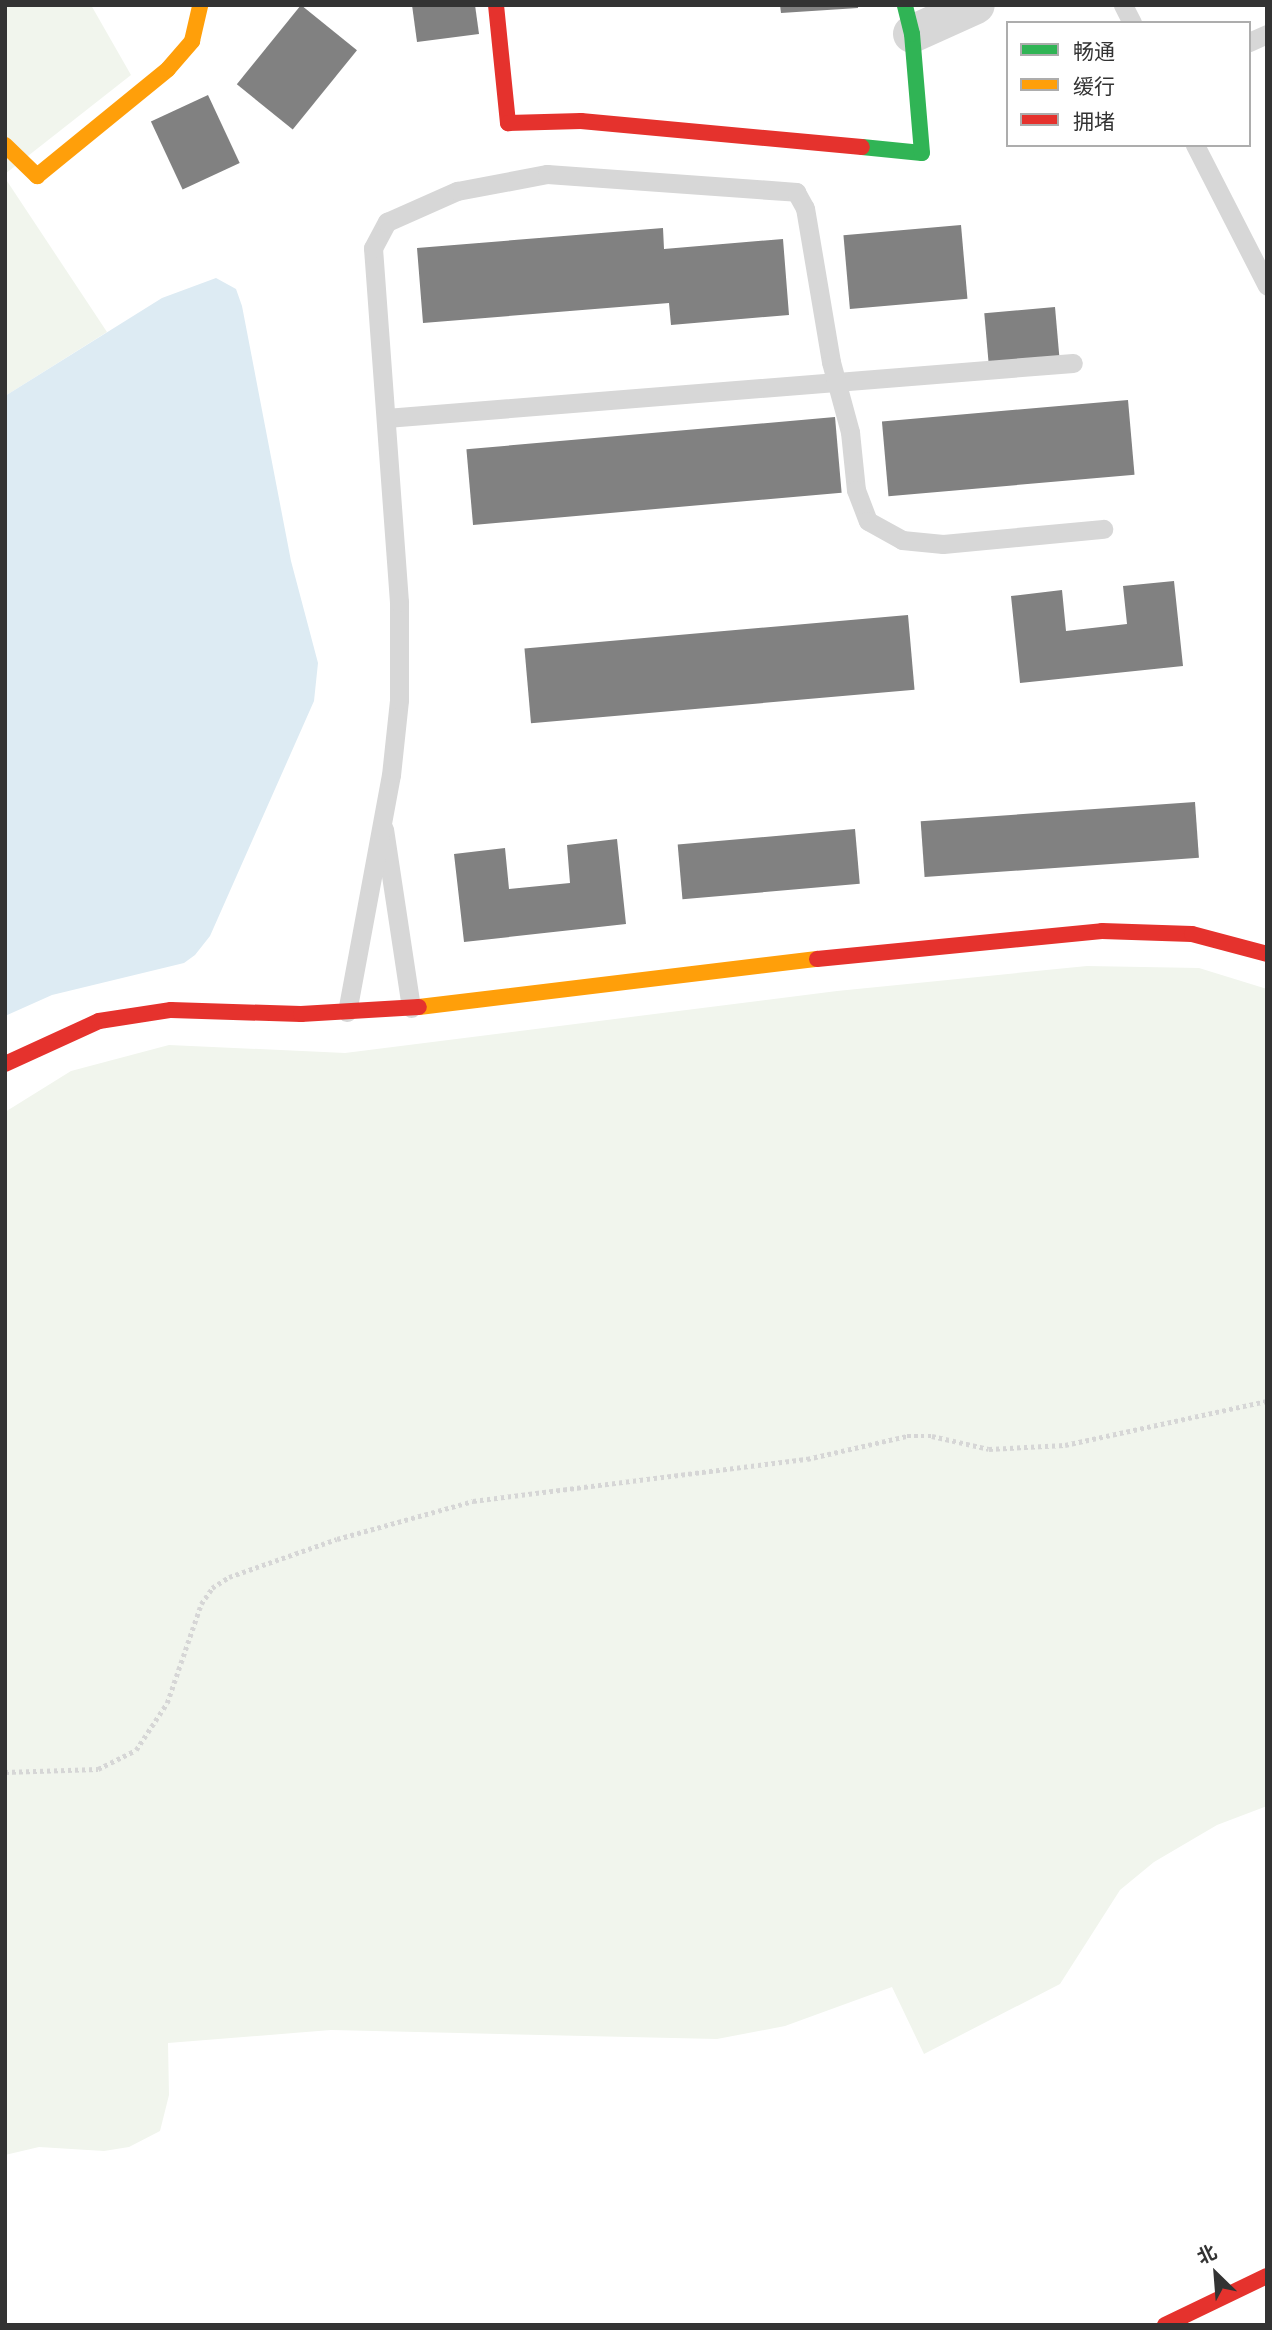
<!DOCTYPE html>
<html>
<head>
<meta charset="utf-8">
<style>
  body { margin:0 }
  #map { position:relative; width:1272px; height:2330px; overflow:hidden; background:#fff; font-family:Cabin,"Noto Sans SC",sans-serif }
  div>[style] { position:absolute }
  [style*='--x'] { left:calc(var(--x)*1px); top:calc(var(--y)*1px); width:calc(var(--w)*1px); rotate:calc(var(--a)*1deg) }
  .green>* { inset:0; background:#f1f5ed }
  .water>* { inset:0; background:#ddebf3 }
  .building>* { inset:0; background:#818181; transform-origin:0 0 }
  .path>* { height:4.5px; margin-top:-2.25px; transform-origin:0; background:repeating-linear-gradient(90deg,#d6d6d6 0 3.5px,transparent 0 7px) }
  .lane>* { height:19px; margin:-9.5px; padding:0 9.5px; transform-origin:9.5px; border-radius:9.5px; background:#d7d7d7 }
  .street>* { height:38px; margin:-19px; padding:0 19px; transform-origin:19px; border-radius:19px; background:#d7d7d7 }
  .fast>* { height:16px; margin:-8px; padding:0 8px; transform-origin:8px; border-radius:8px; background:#30b455 }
  .slow>* { height:16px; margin:-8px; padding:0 8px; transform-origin:8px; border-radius:8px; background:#ff9f0a }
  .jam>* { height:16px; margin:-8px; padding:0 8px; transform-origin:8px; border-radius:8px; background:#e5322d }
  span { translate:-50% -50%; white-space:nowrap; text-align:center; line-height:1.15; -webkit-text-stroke:7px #fff; paint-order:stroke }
  .frame { position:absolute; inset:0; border:7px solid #333; pointer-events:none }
  .legend { position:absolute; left:1006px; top:21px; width:245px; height:126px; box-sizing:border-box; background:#fff; border:2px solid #adadad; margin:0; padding:9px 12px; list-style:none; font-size:21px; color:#333 }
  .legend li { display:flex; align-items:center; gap:14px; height:35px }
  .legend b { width:35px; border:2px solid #adadad }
  .north { position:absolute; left:1181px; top:2239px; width:70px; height:70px; -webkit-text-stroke:5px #fff; paint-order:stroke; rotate:335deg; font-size:19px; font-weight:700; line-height:28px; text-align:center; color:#333 }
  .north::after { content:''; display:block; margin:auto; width:24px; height:32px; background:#333; clip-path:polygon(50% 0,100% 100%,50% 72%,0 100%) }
</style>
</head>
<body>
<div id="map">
  <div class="green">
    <div style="clip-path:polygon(5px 5px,91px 5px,131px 75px,5px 174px)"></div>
    <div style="clip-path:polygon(5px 178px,107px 332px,5px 396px)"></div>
    <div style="clip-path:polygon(1087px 966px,1199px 968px,1267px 989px,1267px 1806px,1217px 1825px,1154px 1862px,1120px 1890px,1060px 1984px,924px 2054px,892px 1987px,785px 2026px,717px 2039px,331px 2030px,168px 2043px,169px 2095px,160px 2131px,129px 2147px,104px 2151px,39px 2147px,5px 2155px,5px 1112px,71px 1071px,169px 1045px,345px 1053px,837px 991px)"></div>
  </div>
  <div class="water">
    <div style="clip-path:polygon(216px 278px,236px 289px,242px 306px,291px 561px,318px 663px,314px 701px,210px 936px,195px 955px,184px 963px,52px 995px,5px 1016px,5px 396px,162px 298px)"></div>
  </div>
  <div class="building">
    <div style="left:301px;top:5px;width:72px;height:102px;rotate:39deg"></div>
    <div style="clip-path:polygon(412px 5px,475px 5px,479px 34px,417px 42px)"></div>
    <div style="clip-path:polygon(780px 5px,858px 5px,858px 8px,781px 13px)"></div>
    <div style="left:208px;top:95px;width:75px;height:63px;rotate:65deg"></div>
    <div style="left:961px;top:225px;width:74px;height:118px;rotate:85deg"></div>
    <div style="clip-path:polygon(663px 228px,664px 249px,783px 239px,789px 315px,671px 325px,669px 303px,423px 323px,417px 248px)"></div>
    <div style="left:1055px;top:307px;width:50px;height:71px;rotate:85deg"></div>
    <div style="left:1128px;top:400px;width:75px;height:247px;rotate:85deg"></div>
    <div style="left:835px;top:417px;width:76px;height:370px;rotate:85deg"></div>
    <div style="clip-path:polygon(1174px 581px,1183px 666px,1020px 683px,1011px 596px,1062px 590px,1066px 631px,1127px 624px,1123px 586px)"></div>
    <div style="left:908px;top:615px;width:75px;height:385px;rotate:85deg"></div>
    <div style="left:1195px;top:802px;width:56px;height:275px;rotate:86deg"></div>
    <div style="left:855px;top:829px;width:55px;height:178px;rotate:85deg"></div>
    <div style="clip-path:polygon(617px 839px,626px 924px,464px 942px,454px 854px,505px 848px,509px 889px,570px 883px,567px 845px)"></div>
  </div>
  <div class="path">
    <div style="--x:5;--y:1772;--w:93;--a:-1.8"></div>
    <div style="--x:98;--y:1769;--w:42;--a:-26.6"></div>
    <div style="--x:136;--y:1750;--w:56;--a:-56.6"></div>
    <div style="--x:167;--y:1703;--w:105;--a:-71"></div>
    <div style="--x:201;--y:1604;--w:19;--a:-55"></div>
    <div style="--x:212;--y:1588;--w:20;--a:-33"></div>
    <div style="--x:229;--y:1577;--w:114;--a:-19.4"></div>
    <div style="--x:337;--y:1539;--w:141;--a:-15.6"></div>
    <div style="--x:473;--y:1501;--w:337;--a:-7.2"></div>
    <div style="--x:807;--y:1459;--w:103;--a:-13"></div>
    <div style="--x:907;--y:1436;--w:25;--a:0"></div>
    <div style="--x:932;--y:1436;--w:58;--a:12.8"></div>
    <div style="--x:989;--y:1449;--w:76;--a:-3"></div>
    <div style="--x:1065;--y:1445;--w:207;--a:-12.3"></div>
  </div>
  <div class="lane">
    <div style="--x:1123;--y:5;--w:20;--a:63"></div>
    <div style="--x:1249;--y:42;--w:20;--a:-24"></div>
    <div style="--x:1195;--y:145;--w:158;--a:62.9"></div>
    <div style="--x:386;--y:418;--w:689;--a:-4.58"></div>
    <div style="--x:384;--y:829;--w:181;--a:81.4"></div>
    <div style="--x:347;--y:1012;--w:241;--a:-79.5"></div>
    <div style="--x:391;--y:775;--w:75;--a:-83.9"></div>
    <div style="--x:399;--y:700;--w:98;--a:-90"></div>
    <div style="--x:399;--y:602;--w:355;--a:-94.2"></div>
    <div style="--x:373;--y:248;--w:30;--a:-62"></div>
    <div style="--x:387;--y:222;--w:77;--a:-23.9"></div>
    <div style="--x:457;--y:191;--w:92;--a:-10.7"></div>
    <div style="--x:547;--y:174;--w:250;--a:4.1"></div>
    <div style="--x:796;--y:192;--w:18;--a:61"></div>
    <div style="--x:805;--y:208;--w:156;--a:80.4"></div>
    <div style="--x:831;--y:362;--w:73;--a:74.8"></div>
    <div style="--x:850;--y:432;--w:58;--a:84.1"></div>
    <div style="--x:856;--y:490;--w:33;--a:69"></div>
    <div style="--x:868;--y:521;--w:39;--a:29"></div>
    <div style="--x:902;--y:540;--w:41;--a:5.6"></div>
    <div style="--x:943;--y:544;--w:161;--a:-5.4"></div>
  </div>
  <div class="street">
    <div style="--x:912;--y:34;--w:70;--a:-24.4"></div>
  </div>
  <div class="fast">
    <div style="--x:862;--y:147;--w:60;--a:5.7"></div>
    <div style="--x:922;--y:153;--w:119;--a:-94.8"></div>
    <div style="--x:912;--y:34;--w:30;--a:-104"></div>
  </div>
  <div class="slow">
    <div style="--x:5;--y:145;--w:45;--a:44.1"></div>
    <div style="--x:37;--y:176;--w:169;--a:-39.2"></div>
    <div style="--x:168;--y:69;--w:37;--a:-49"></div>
    <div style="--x:192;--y:41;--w:37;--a:-77"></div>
    <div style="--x:419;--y:1007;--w:401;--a:-6.9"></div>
  </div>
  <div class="jam">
    <div style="--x:496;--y:5;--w:119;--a:84.2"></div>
    <div style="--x:508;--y:123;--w:73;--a:-1.6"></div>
    <div style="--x:581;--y:121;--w:282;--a:5.3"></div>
    <div style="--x:817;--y:959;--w:286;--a:-5.6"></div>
    <div style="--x:1102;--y:931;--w:90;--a:1.9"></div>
    <div style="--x:1192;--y:934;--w:78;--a:14.9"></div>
    <div style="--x:5;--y:1064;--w:103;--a:-24.6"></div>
    <div style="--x:99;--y:1021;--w:73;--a:-8.7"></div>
    <div style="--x:171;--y:1010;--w:130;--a:1.8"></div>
    <div style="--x:301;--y:1014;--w:118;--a:-3.4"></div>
    <div style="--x:1165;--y:2325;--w:113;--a:-25.7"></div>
  </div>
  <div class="frame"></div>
  <ul class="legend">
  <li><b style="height:9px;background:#30b455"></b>畅通</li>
  <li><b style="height:9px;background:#ff9f0a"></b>缓行</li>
  <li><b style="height:9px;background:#e5322d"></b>拥堵</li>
  </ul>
  <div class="north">北</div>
</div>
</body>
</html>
